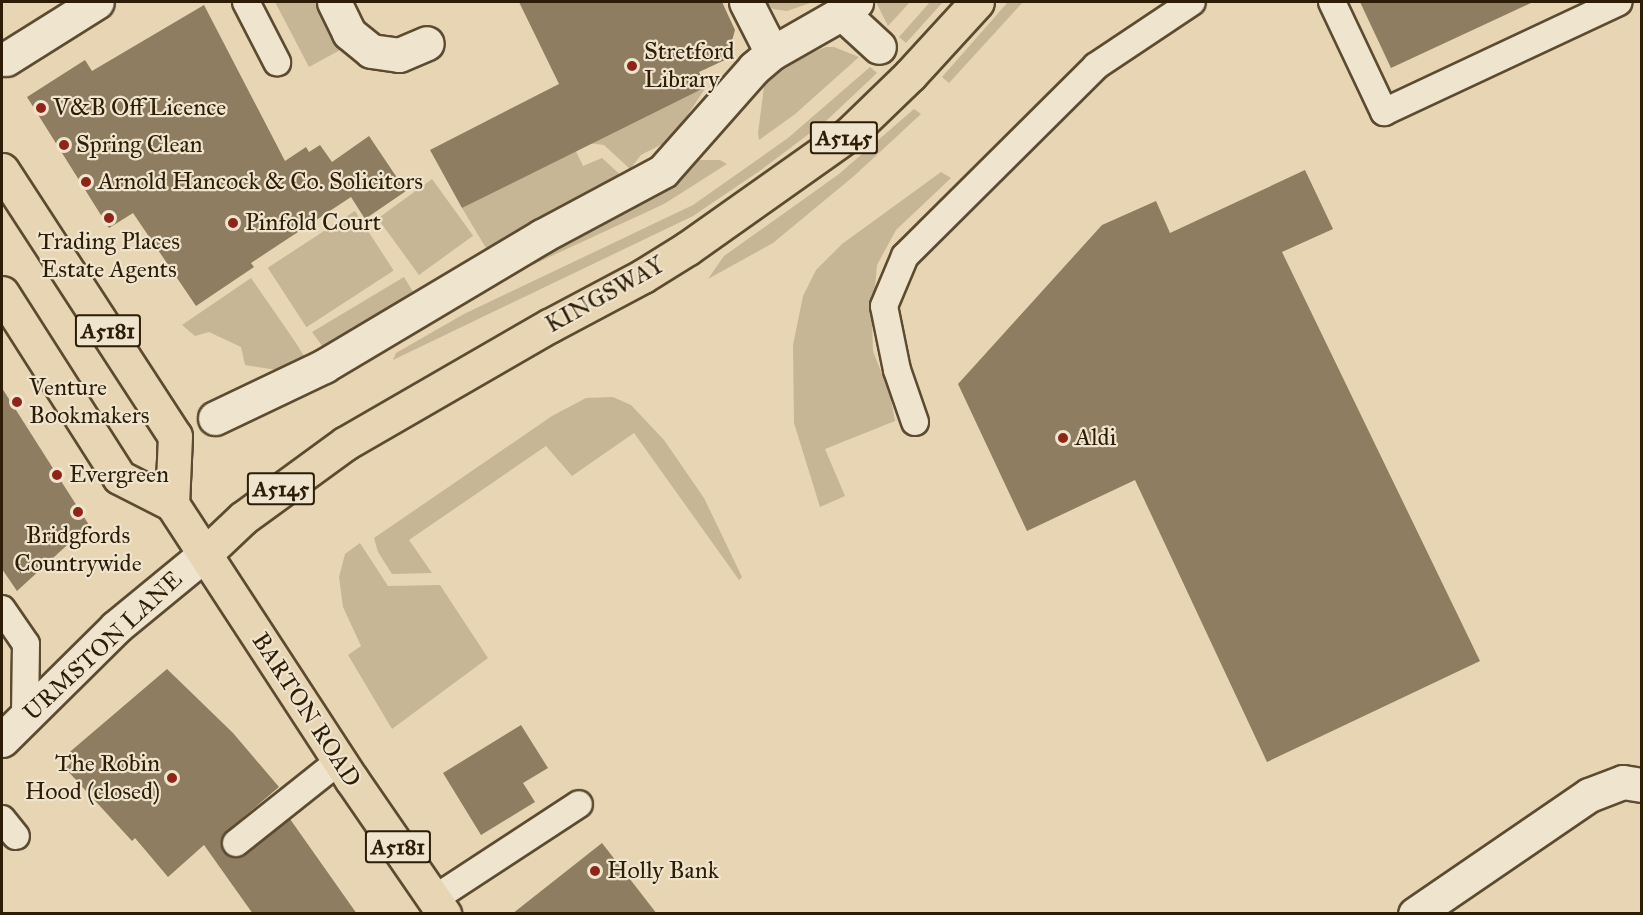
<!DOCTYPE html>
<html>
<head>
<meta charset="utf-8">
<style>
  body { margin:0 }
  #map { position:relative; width:1643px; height:915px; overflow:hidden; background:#e7d5b3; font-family:"IM FELL Great Primer",serif }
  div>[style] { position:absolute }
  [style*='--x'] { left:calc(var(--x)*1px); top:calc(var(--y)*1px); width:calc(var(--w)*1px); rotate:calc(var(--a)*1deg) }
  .green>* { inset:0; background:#c7b696; transform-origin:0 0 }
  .building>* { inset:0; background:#8e7d60 }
  .roads { filter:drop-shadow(2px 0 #5c4b31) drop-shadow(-2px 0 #5c4b31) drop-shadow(0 2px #5c4b31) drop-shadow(0 -2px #5c4b31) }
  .lane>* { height:26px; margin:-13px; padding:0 13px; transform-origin:13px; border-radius:13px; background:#efe4ce }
  .street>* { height:33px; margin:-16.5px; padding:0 16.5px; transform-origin:16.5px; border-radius:16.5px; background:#efe4ce }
  .secondary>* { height:33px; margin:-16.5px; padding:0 16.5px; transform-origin:16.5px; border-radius:16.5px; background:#efe4ce }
  .primary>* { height:33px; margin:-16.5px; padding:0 16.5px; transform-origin:16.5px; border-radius:16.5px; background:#e7d5b3 }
  .dots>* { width:16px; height:16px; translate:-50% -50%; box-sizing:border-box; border:3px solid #efe4ce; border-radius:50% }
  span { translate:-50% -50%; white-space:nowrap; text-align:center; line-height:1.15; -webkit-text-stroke:4.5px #efe4ce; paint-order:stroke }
  .shield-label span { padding:2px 4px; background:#efe4ce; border:2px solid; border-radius:4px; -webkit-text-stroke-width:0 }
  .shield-label { font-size:22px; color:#2d1d06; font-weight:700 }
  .poi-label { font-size:24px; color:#2d1d06 }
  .left { translate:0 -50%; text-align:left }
  .right { translate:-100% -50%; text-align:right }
  .street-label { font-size:24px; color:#2d1d06 }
  .frame { position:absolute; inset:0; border:3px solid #2d1d06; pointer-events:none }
</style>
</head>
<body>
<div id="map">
  <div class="green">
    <div style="clip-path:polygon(275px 2px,317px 2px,342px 49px,309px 67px)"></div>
    <div style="clip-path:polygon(765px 2px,813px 2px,787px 11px,773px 9px)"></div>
    <div style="clip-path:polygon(876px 2px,910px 2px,888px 26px)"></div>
    <div style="clip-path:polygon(930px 2px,943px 2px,906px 43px,899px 37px)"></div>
    <div style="clip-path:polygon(1008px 2px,1023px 2px,949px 83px,942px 77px)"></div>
    <div style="clip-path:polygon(826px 47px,834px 47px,859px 57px,794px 115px,759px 140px,758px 133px,765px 79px,778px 66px)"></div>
    <div style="clip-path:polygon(870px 67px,877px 73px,826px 121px,761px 170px,693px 216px,393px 360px,396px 353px,464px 314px,693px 205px,788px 138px)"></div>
    <div style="clip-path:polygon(706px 87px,672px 139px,641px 155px,630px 169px,604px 145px,588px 143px)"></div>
    <div style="clip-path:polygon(914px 109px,921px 114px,854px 176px,773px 243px,708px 279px,724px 256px,839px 174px)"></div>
    <div style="clip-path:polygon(575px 149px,583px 166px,602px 158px,625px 179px,489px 253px,462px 208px)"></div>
    <div style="clip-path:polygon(696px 160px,720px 160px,727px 164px,664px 204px,504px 278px,506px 268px)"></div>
    <div style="clip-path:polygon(941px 172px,951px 178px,896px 230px,877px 265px,872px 321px,873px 351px,890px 395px,895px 421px,825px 449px,845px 496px,820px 507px,794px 423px,793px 345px,803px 296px,816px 270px,842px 244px)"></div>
    <div style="left:432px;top:179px;width:70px;height:67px;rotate:54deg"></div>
    <div style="left:355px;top:211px;width:71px;height:104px;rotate:57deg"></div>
    <div style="clip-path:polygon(404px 277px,418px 300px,326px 351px,312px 332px)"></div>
    <div style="clip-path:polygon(251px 278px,296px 343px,307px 361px,284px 371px,245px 365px,241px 347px,209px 332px,195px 336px,182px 325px)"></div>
    <div style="clip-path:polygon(613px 397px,631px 405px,664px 440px,704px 498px,742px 577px,739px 580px,634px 433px,572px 476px,546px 446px,409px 540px,432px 573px,392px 574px,378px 552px,374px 538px,552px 416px,586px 398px)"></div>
    <div style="clip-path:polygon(360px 543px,388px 586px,440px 585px,488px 658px,392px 729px,348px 655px,361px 646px,343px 607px,339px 577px,345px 554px)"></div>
  </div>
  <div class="building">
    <div style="clip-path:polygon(519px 2px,722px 2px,735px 30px,727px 59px,699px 72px,706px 87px,462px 208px,430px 150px,559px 84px)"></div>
    <div style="clip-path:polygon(1360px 2px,1533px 2px,1391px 68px)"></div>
    <div style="clip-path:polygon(204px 5px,285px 161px,306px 147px,309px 152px,320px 145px,332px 162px,369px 136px,406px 191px,365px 219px,351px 197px,251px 263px,254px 267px,196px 306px,133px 213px,109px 228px,27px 97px,85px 60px,92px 71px)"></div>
    <div style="clip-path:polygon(1305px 170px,1333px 229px,1282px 252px,1480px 661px,1267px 762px,1135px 480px,1027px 531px,958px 384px,1102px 225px,1156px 201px,1170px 233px)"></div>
    <div style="clip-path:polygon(2px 388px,89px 525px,17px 591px,2px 569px)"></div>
    <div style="clip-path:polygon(167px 669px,233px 733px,279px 787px,226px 832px,222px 838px,224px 852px,231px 857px,245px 855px,290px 819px,357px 914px,253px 914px,204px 845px,168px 877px,135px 838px,132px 841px,65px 768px,71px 763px,65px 756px)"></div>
    <div style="clip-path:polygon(521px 725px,548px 768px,523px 783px,535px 802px,481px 835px,443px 773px)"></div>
    <div style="clip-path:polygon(602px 843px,657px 914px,512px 914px)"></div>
  </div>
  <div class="roads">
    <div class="lane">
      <div style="--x:246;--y:2;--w:68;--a:62.7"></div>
      <div style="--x:1332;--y:2;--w:122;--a:64.7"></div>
      <div style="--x:1384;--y:112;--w:259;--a:-25.1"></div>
      <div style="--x:915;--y:422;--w:55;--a:-109.1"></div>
      <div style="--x:897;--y:370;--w:65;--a:-101.5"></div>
      <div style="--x:884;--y:306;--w:54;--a:-67.2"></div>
      <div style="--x:905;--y:256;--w:269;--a:-44.8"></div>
      <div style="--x:1096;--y:66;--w:115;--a:-33.7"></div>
      <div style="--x:2;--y:609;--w:42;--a:55.6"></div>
      <div style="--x:26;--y:644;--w:73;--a:90.8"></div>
      <div style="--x:2;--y:819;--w:22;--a:51"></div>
      <div style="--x:236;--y:843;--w:132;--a:-38.5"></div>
      <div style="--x:434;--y:899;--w:173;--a:-33.2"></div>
    </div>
    <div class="street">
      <div style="--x:334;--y:2;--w:34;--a:64"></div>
      <div style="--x:349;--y:33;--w:28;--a:39"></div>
      <div style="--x:371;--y:51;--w:28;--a:8"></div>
      <div style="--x:399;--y:55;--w:30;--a:-23"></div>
      <div style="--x:746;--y:2;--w:57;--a:63"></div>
      <div style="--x:842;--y:13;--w:50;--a:42.6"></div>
      <div style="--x:6;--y:59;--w:107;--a:-32.1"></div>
      <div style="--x:215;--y:418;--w:121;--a:-25.5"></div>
      <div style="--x:324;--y:366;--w:254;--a:-30.8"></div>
      <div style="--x:542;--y:236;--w:137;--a:-28.2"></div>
      <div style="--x:663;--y:171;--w:137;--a:-48.5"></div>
      <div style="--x:754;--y:68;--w:23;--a:-40"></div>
      <div style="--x:772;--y:53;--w:81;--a:-29.7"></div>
      <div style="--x:842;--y:13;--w:18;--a:-38"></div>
      <div style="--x:1415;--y:914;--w:211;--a:-34.4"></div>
      <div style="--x:1589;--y:795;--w:36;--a:-21"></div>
      <div style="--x:1623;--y:782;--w:19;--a:9"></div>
    </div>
    <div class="secondary">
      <div style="--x:2;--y:740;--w:161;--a:-44.7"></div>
      <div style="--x:116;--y:627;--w:115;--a:-39.4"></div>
    </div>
    <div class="primary">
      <div style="--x:2;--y:170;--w:317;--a:57"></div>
      <div style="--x:175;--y:436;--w:68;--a:92.5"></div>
      <div style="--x:2;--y:293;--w:218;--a:57.5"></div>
      <div style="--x:119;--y:477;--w:59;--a:27"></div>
      <div style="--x:172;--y:504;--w:330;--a:56.9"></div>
      <div style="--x:352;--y:780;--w:163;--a:55.5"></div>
      <div style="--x:205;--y:554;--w:52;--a:-43.5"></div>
      <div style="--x:243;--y:518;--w:127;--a:-36.1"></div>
      <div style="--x:346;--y:443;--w:234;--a:-30"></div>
      <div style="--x:549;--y:326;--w:106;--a:-28"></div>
      <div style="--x:643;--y:276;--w:53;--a:-31.9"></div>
      <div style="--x:688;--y:248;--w:197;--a:-35.3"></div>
      <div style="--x:849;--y:134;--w:85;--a:-44"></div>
      <div style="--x:910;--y:75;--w:99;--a:-47.5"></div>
    </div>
  </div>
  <div class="dots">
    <div style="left:632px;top:66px;background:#8f2418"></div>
    <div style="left:41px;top:108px;background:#8f2418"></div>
    <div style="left:64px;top:145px;background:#8f2418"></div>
    <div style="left:86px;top:182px;background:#8f2418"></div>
    <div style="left:109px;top:218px;background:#8f2418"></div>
    <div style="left:233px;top:223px;background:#8f2418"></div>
    <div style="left:17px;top:402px;background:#8f2418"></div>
    <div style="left:1063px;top:438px;background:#8f2418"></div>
    <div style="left:57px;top:475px;background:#8f2418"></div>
    <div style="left:78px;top:512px;background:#8f2418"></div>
    <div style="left:172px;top:778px;background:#8f2418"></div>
    <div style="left:595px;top:871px;background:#8f2418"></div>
  </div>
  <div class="shield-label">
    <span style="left:844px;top:138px">A5145</span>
    <span style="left:108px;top:331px">A5181</span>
    <span style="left:281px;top:489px">A5145</span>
    <span style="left:398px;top:847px">A5181</span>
  </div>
  <div class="poi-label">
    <span class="left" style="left:644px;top:66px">Stretford<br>Library</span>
    <span class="left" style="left:53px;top:108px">V&amp;B Off Licence</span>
    <span class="left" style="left:76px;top:145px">Spring Clean</span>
    <span class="left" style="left:98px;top:182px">Arnold Hancock &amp; Co. Solicitors</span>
    <span class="left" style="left:245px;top:223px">Pinfold Court</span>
    <span style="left:109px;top:256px">Trading Places<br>Estate Agents</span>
    <span class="left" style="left:29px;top:402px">Venture<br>Bookmakers</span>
    <span class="left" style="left:1075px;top:438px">Aldi</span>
    <span class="left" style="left:69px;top:475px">Evergreen</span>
    <span style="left:78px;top:550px">Bridgfords<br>Countrywide</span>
    <span class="right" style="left:160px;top:778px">The Robin<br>Hood (closed)</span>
    <span class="left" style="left:607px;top:871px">Holly Bank</span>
  </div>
  <div class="street-label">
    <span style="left:605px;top:295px;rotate:-29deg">KINGSWAY</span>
    <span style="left:103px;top:646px;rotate:-43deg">URMSTON LANE</span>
    <span style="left:306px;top:710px;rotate:57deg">BARTON ROAD</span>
  </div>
  <div class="frame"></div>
</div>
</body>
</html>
